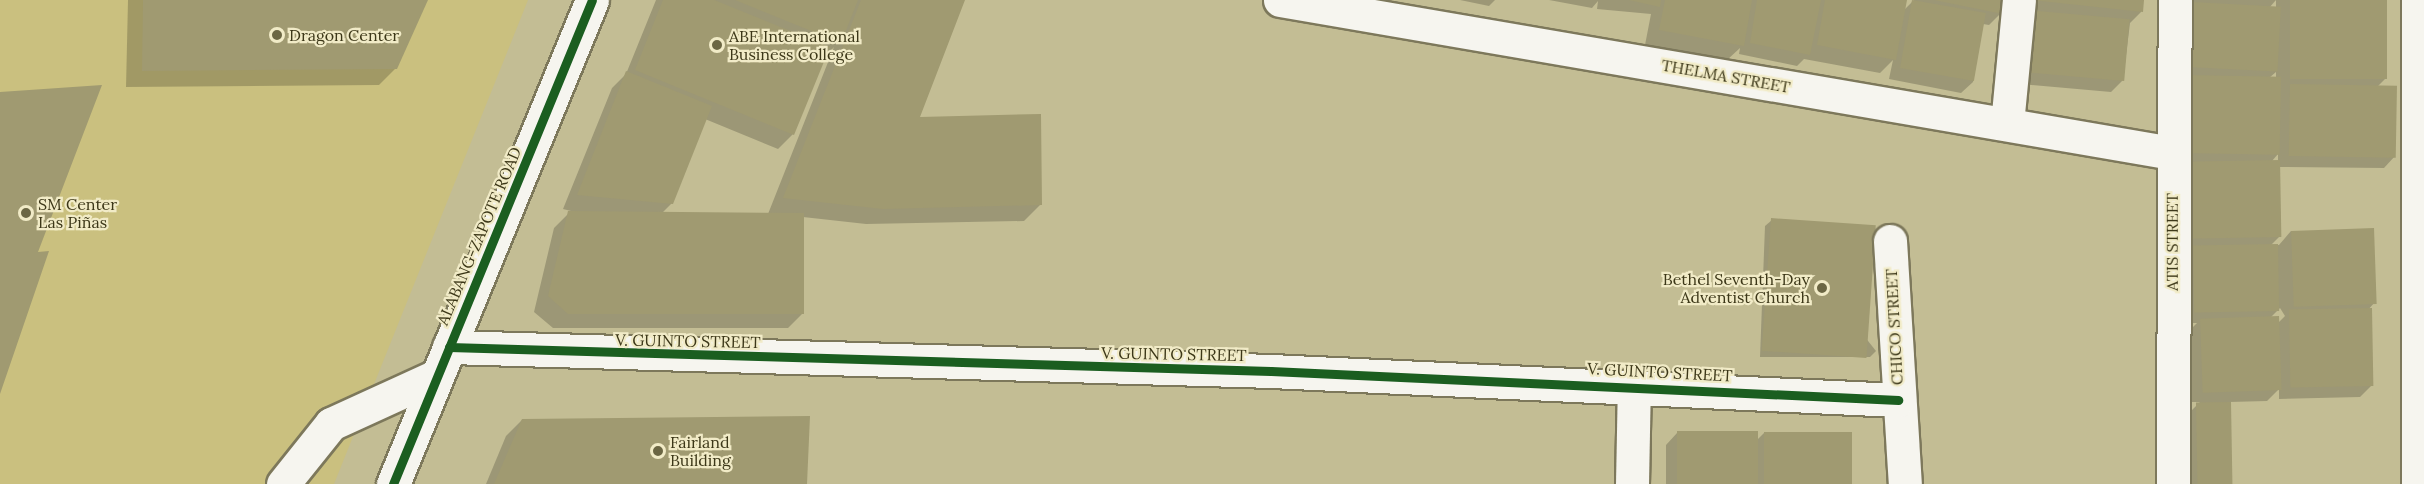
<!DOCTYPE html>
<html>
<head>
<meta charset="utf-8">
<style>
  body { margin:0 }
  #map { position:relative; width:2424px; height:484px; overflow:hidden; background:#c3bd94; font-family:Lora,serif }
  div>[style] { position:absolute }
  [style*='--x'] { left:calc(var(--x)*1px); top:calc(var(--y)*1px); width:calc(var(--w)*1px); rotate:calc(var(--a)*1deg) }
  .built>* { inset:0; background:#cac07f }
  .shadow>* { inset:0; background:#0003 }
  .building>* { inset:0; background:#a09a71; transform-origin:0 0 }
  .roads { filter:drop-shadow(2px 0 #7d785b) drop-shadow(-2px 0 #7d785b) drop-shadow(0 2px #7d785b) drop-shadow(0 -2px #7d785b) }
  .minor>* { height:33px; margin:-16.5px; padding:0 16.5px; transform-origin:16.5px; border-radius:16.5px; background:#f6f5ef }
  .highway>* { height:33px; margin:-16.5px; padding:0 16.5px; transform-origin:16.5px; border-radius:16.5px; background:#f6f5ef }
  .cycleway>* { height:9px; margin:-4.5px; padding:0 4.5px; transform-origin:4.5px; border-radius:4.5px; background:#1b5e20 }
  .dots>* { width:16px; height:16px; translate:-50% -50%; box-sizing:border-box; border:3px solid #f1ebc7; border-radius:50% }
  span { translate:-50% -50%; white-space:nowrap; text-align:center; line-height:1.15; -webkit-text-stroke:4.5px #f1ebc7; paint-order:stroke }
  .poi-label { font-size:16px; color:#3c3718 }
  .left { translate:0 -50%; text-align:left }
  .right { translate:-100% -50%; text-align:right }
  .street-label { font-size:16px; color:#3c3718 }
</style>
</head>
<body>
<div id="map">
  <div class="built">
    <div style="clip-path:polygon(0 0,528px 0,334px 484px,0 484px)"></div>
  </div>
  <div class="shadow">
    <div style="clip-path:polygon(128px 0,426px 0,395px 69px,379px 85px,126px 87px)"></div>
    <div style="clip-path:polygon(evenodd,656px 0,963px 0,918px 118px,1041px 204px,1024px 221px,866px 224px,803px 217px,802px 314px,788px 328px,553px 328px,534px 312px,554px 228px,569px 213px,579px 213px,563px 209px,612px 88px,626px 74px,656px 0,834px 47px,768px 214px,662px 213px,672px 203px,705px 119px,778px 149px,793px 134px,825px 57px,834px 47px)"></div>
    <div style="clip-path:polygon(1460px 0,1495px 0,1489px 6px)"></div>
    <div style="clip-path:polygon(1549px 0,1906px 0,1904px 10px,1914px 0,2004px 0,2001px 13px,1989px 25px,1983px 24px,1973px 82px,1961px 93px,1889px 79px,1893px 60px,1880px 73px,1804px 59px,1797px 66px,1739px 54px,1740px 48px,1727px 60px,1645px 45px,1651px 14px,1597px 9px,1598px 1px,1592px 8px)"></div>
    <div style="clip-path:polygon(2022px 0,2142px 0,2141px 12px,2130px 23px,2123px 80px,2111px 92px,2009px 83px)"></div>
    <div style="clip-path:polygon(evenodd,2170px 0,2385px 0,2385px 79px,2378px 86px,2395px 156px,2384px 168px,2278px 167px,2280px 236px,2271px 245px,2279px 245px,2291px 231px,2374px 303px,2368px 310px,2372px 385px,2360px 397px,2279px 399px,2279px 389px,2267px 401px,2229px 402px,2231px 484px,2186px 484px,2185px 417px,2200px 402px,2190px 402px,2189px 331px,2197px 323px,2183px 323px,2181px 258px,2191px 249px,2174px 249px,2170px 0,2276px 0,2276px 8px,2269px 8px,2276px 0,2170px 0,2276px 72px,2276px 78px,2269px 78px,2276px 72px,2170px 0,2278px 154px,2278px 161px,2272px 161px,2278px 154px,2170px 0,2280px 308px,2285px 316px,2278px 323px,2270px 318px,2280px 308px)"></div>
    <div style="clip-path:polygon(1772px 220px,1876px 351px,1870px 357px,1760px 357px,1765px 226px)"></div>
    <div style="clip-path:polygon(522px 420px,806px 484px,486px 484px,506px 436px)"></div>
    <div style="clip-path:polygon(1677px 433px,1756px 441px,1764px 433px,1851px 484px,1666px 484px,1666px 445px)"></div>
  </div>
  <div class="building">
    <div style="clip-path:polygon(143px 0,428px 0,397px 69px,142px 71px)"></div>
    <div style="clip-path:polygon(663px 0,714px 0,830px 47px,794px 135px,635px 70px)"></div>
    <div style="clip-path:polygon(735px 0,858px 0,841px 43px)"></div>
    <div style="clip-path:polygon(861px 0,965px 0,920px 117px,1041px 114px,1042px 205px,883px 209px,783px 198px)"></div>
    <div style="clip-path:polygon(1629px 0,1661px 0,1660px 7px)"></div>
    <div style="clip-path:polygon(1665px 0,1752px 0,1744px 46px,1659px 30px)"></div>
    <div style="clip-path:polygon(1757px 0,1821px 0,1810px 55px,1750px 43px)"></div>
    <div style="clip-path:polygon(1825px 0,1907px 0,1896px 60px,1817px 45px)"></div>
    <div style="left:1912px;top:0;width:75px;height:69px;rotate:10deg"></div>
    <div style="clip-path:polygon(1934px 0,2005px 0,2003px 14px)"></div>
    <div style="clip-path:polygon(2032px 0,2144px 0,2143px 12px)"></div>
    <div style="left:2290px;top:0;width:97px;height:79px"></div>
    <div style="left:2191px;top:2px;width:90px;height:65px;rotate:3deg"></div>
    <div style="left:2025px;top:10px;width:105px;height:62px;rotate:5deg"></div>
    <div style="clip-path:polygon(626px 71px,712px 106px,673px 204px,577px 195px)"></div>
    <div style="left:2183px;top:75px;width:98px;height:78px;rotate:1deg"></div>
    <div style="left:2290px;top:84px;width:107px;height:72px;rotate:1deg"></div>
    <div style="clip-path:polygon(102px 85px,38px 252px,49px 251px,0 394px,0 92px)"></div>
    <div style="left:2280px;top:160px;width:77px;height:97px;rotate:89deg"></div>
    <div style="clip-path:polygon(568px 211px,804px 213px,804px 314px,568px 314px,548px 296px)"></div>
    <div style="left:1771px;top:218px;width:105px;height:133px;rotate:4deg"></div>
    <div style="left:2374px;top:228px;width:76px;height:83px;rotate:88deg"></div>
    <div style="left:2278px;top:244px;width:67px;height:85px;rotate:89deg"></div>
    <div style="left:2372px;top:308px;width:78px;height:83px;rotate:89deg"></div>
    <div style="left:2279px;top:316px;width:74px;height:79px;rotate:88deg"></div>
    <div style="left:2231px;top:402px;width:82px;height:35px;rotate:89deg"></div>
    <div style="clip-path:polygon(810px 416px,807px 484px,494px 484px,522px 419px)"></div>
    <div style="left:1677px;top:431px;width:81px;height:53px"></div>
    <div style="left:1764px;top:432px;width:88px;height:52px"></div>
  </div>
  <div class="roads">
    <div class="minor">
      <div style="--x:1280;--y:0;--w:905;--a:9.73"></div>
      <div style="--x:2418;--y:0;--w:484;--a:90"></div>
      <div style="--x:2007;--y:124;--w:125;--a:-84.5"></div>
      <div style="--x:1890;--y:241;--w:243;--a:86.5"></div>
      <div style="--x:449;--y:347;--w:822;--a:1.67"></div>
      <div style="--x:1271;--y:371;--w:628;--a:2.65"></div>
      <div style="--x:283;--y:484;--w:77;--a:-51.3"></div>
      <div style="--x:331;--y:424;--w:115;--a:-24.6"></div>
      <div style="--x:1632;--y:484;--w:100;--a:-88.9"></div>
      <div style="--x:2173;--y:484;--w:484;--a:-89.8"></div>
    </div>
    <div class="highway">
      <div style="--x:393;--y:484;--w:523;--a:-67.65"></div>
    </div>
  </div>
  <div class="cycleway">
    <div style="--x:449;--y:347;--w:822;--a:1.67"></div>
    <div style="--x:1271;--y:371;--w:628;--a:2.65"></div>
    <div style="--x:393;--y:484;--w:523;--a:-67.65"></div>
  </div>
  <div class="dots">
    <div style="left:277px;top:35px;background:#6b6643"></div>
    <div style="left:717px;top:45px;background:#6b6643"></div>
    <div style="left:26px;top:213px;background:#6b6643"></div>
    <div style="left:1822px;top:288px;background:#6b6643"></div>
    <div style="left:658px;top:451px;background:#6b6643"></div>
  </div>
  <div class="poi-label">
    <span class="left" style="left:289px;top:35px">Dragon Center</span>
    <span class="left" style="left:729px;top:45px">ABE International<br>Business College</span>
    <span class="left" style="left:38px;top:213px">SM Center<br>Las Piñas</span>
    <span class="right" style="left:1810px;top:288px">Bethel Seventh-Day<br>Adventist Church</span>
    <span class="left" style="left:670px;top:451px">Fairland<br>Building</span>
  </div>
  <div class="street-label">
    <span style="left:1726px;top:76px;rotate:10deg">THELMA STREET</span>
    <span style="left:479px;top:236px;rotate:-67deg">ALABANG-ZAPOTE ROAD</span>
    <span style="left:2172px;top:242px;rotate:-90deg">ATIS STREET</span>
    <span style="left:1894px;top:327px;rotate:-93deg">CHICO STREET</span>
    <span style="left:688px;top:341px;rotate:1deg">V. GUINTO STREET</span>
    <span style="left:1174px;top:354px;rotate:1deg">V. GUINTO STREET</span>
    <span style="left:1660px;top:372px;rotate:3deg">V. GUINTO STREET</span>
  </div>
</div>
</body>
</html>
